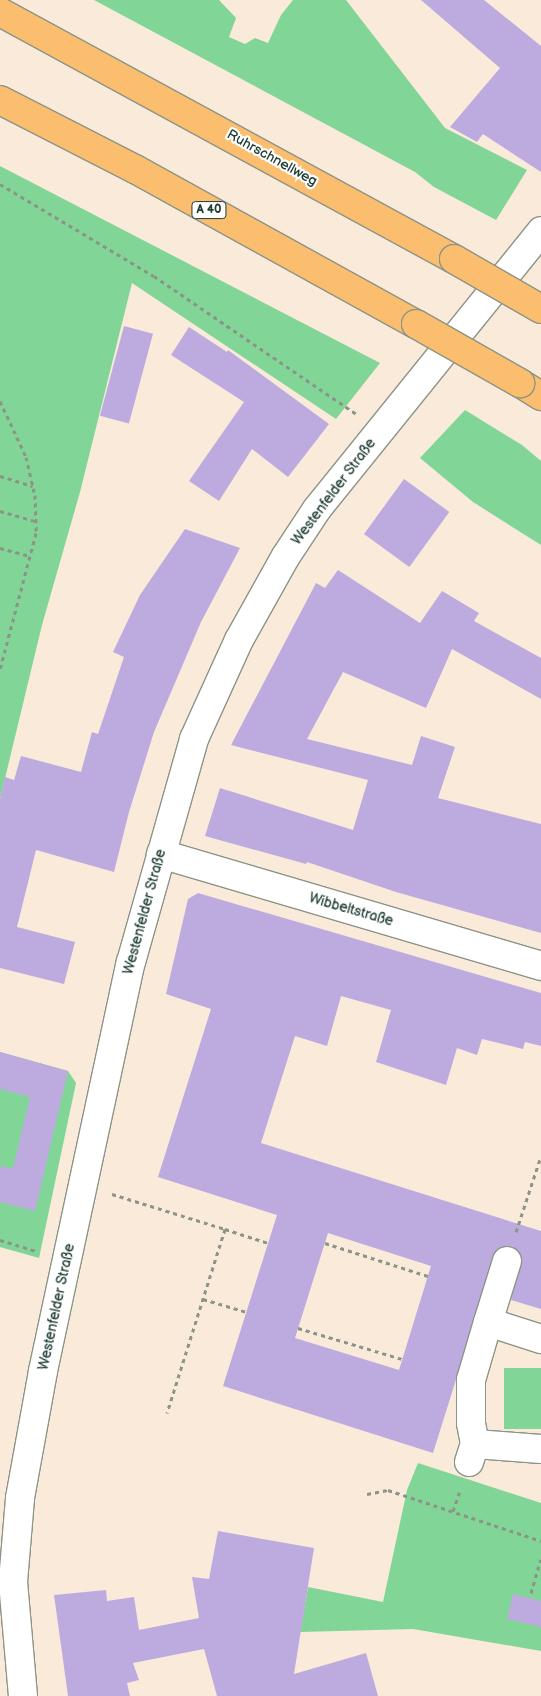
<!DOCTYPE html>
<html>
<head>
<meta charset="utf-8">
<style>
  body { margin:0 }
  #map { position:relative; width:541px; height:1696px; overflow:hidden; background:#f9eada; font-family:"Balsamiq Sans",sans-serif }
  div>[style] { position:absolute }
  [style*='--x'] { left:calc(var(--x)*1px); top:calc(var(--y)*1px); width:calc(var(--w)*1px); rotate:calc(var(--a)*1deg) }
  .green>* { inset:0; background:#81d597; transform-origin:0 0 }
  .building>* { inset:0; background:#bdabe0; transform-origin:0 0 }
  .path>* { height:3px; margin-top:-1.5px; transform-origin:0; background:repeating-linear-gradient(90deg,#8c9487 0 4px,transparent 0 8px) }
  .roads { filter:drop-shadow(1px 0 #8c9487) drop-shadow(-1px 0 #8c9487) drop-shadow(0 1px #8c9487) drop-shadow(0 -1px #8c9487) }
  .minor>* { height:28px; margin:-14px; padding:0 14px; transform-origin:14px; border-radius:14px; background:#fff }
  .highway>* { height:28px; margin:-14px; padding:0 14px; transform-origin:14px; border-radius:14px; background:#fbbd6e }
  .bridges { filter:drop-shadow(1px 0 #8c9487) drop-shadow(-1px 0 #8c9487) drop-shadow(0 1px #8c9487) drop-shadow(0 -1px #8c9487) }
  .highway-bridge>* { height:28px; margin:-14px; padding:0 14px; transform-origin:14px; border-radius:14px; background:#fbbd6e }
  span { translate:-50% -50%; white-space:nowrap; text-align:center; line-height:1.15; -webkit-text-stroke:4.5px #fff; paint-order:stroke }
  .shield-label span { padding:1px 4px; background:#fff; border:1px solid; border-radius:4px; -webkit-text-stroke-width:0 }
  .shield-label { font-size:12px; color:#1f3d34; font-weight:700 }
  .street-label { font-size:14px; color:#1f3d34 }
</style>
</head>
<body>
<div id="map">
  <div class="green">
    <div style="clip-path:polygon(94px 0,219px 0,236px 18px,229px 37px,245px 44px,255px 38px,268px 43px,281px 15px,293px 0,346px 0,445px 128px,527px 170px,496px 220px,434px 187px,415px 172px)"></div>
    <div style="clip-path:polygon(0 166px,380px 363px,336px 419px,132px 283px,80px 492px,42px 625px,0 799px)"></div>
    <div style="clip-path:polygon(465px 410px,522px 445px,541px 461px,541px 545px,473px 502px,420px 458px)"></div>
    <div style="clip-path:polygon(0 1052px,68px 1071px,76px 1083px,39px 1258px,0 1247px)"></div>
    <div style="left:541px;top:1368px;width:61px;height:37px;rotate:90deg"></div>
    <div style="clip-path:polygon(418px 1463px,541px 1503px,541px 1651px,413px 1629px,300px 1632px,308px 1587px,383px 1602px,407px 1490px)"></div>
  </div>
  <div class="building">
    <div style="clip-path:polygon(421px 0,484px 0,541px 46px,541px 172px,483px 134px,477px 142px,450px 127px,500px 68px)"></div>
    <div style="left:124px;top:326px;width:30px;height:93px;rotate:15deg"></div>
    <div style="clip-path:polygon(189px 327px,227px 352px,228px 350px,329px 424px,288px 477px,252px 449px,219px 501px,189px 481px,244px 402px,171px 355px)"></div>
    <div style="left:404px;top:479px;width:56px;height:68px;rotate:36deg"></div>
    <div style="clip-path:polygon(185px 529px,240px 548px,201px 622px,154px 732px,129px 812px,114px 872px,36px 850px,17px 927px,75px 942px,64px 984px,0 968px,0 799px,5px 777px,14px 780px,21px 756px,81px 772px,92px 732px,98px 734px,124px 657px,113px 652px,140px 595px)"></div>
    <div style="clip-path:polygon(338px 570px,420px 623px,442px 591px,479px 613px,474px 621px,541px 658px,541px 699px,452px 649px,426px 708px,343px 672px,307px 739px,412px 765px,421px 736px,455px 747px,438px 798px,541px 824px,541px 933px,396px 892px,307px 862px,306px 864px,205px 836px,220px 788px,353px 830px,368px 780px,231px 745px,316px 583px,325px 588px)"></div>
    <div style="clip-path:polygon(evenodd,198px 893px,541px 993px,541px 1046px,525px 1042px,523px 1049px,482px 1039px,477px 1055px,457px 1048px,446px 1085px,376px 1062px,391px 1010px,341px 996px,327px 1046px,295px 1036px,261px 1143px,541px 1231px,541px 1309px,511px 1300px,522px 1257px,512px 1246px,497px 1249px,433px 1453px,223px 1386px,277px 1215px,158px 1177px,211px 1009px,166px 994px,188px 899px,198px 893px,328px 1233px,431px 1266px,399px 1370px,295px 1338px,328px 1233px)"></div>
    <div style="clip-path:polygon(0 1052px,68px 1071px,35px 1211px,0 1202px,0 1166px,13px 1169px,30px 1097px,0 1089px)"></div>
    <div style="clip-path:polygon(218px 1531px,314px 1548px,294px 1674px,366px 1653px,378px 1696px,217px 1696px,204px 1649px,133px 1663px,139px 1680px,127px 1683px,130px 1696px,68px 1696px,54px 1595px,106px 1590px,107px 1601px,134px 1597px,139px 1630px,199px 1618px,192px 1577px,209px 1579px)"></div>
    <div style="clip-path:polygon(513px 1594px,541px 1601px,541px 1627px,507px 1619px)"></div>
  </div>
  <div class="path">
    <div style="--x:0;--y:184;--w:179;--a:30.9"></div>
    <div style="--x:154;--y:276;--w:245;--a:34.3"></div>
    <div style="--x:0;--y:401;--w:62;--a:65.1"></div>
    <div style="--x:26;--y:457;--w:39;--a:77"></div>
    <div style="--x:35;--y:495;--w:38;--a:88"></div>
    <div style="--x:36;--y:533;--w:141;--a:104.8"></div>
    <div style="--x:0;--y:476;--w:34;--a:17"></div>
    <div style="--x:0;--y:511;--w:36;--a:16"></div>
    <div style="--x:0;--y:548;--w:31;--a:15"></div>
    <div style="--x:112;--y:1194;--w:118;--a:17.2"></div>
    <div style="--x:225;--y:1229;--w:193;--a:107.5"></div>
    <div style="--x:225;--y:1229;--w:45;--a:18"></div>
    <div style="--x:516;--y:1232;--w:77;--a:-71.8"></div>
    <div style="--x:0;--y:1240;--w:39;--a:17"></div>
    <div style="--x:325;--y:1243;--w:108;--a:17.8"></div>
    <div style="--x:203;--y:1299;--w:46;--a:16.5"></div>
    <div style="--x:298;--y:1328;--w:109;--a:16.6"></div>
    <div style="--x:367;--y:1494;--w:21;--a:-11"></div>
    <div style="--x:388;--y:1490;--w:161;--a:18.4"></div>
    <div style="--x:453;--y:1511;--w:21;--a:-71"></div>
    <div style="--x:531;--y:1593;--w:35;--a:-74"></div>
  </div>
  <div class="roads">
    <div class="minor">
      <div style="--x:161;--y:854;--w:396;--a:16.4"></div>
      <div style="--x:507;--y:1261;--w:64;--a:107.3"></div>
      <div style="--x:488;--y:1322;--w:56;--a:17.8"></div>
      <div style="--x:475;--y:1444;--w:66;--a:4.3"></div>
      <div style="--x:469;--y:1462;--w:19;--a:-72"></div>
      <div style="--x:475;--y:1444;--w:21;--a:-101"></div>
      <div style="--x:471;--y:1423;--w:43;--a:-90"></div>
      <div style="--x:471;--y:1380;--w:60;--a:-73.7"></div>
      <div style="--x:23;--y:1696;--w:114;--a:-95"></div>
      <div style="--x:13;--y:1582;--w:84;--a:-85.2"></div>
      <div style="--x:20;--y:1498;--w:129;--a:-79.7"></div>
      <div style="--x:43;--y:1371;--w:418;--a:-77.9"></div>
      <div style="--x:131;--y:962;--w:232;--a:-74.2"></div>
      <div style="--x:194;--y:739;--w:109;--a:-65.6"></div>
      <div style="--x:239;--y:640;--w:96;--a:-60.8"></div>
      <div style="--x:286;--y:556;--w:56;--a:-56.6"></div>
      <div style="--x:317;--y:509;--w:357;--a:-51.1"></div>
    </div>
    <div class="highway">
      <div style="--x:0;--y:12;--w:517;--a:28.55"></div>
      <div style="--x:0;--y:100;--w:152;--a:27.1"></div>
      <div style="--x:135;--y:169;--w:321;--a:28.9"></div>
      <div style="--x:520;--y:383;--w:25;--a:32"></div>
    </div>
  </div>
  <div class="bridges">
    <div class="highway-bridge">
      <div style="--x:454;--y:259;--w:100;--a:29.9"></div>
      <div style="--x:416;--y:324;--w:120;--a:29.6"></div>
    </div>
  </div>
  <div class="shield-label">
    <span style="left:209px;top:210px">A 40</span>
  </div>
  <div class="street-label">
    <span style="left:272px;top:158px;rotate:29deg">Ruhrschnellweg</span>
    <span style="left:334px;top:492px;rotate:-53deg">Westenfelder Straße</span>
    <span style="left:351px;top:910px;rotate:16deg">Wibbeltstraße</span>
    <span style="left:145px;top:912px;rotate:-75deg">Westenfelder Straße</span>
    <span style="left:57px;top:1307px;rotate:-78deg">Westenfelder Straße</span>
  </div>
</div>
</body>
</html>
